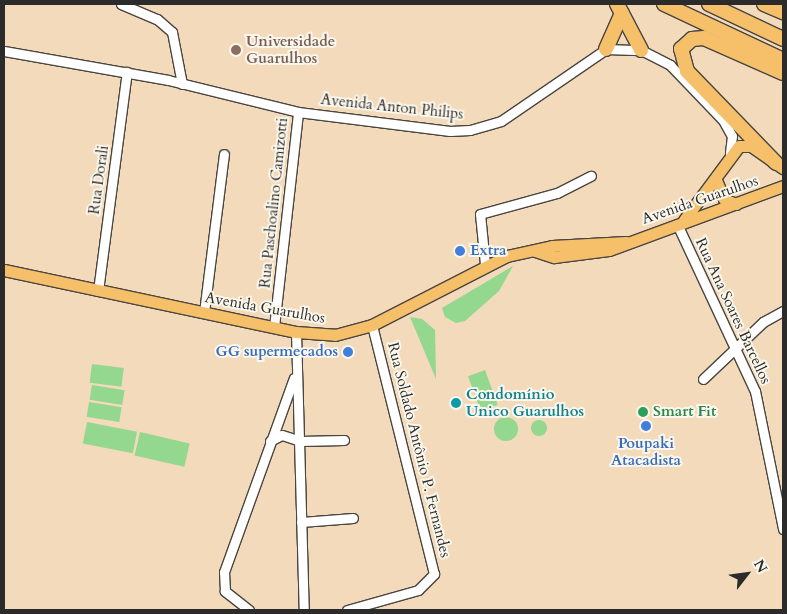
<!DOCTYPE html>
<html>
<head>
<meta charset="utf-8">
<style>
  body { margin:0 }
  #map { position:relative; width:787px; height:614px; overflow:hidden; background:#f3daba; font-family:Cardo,serif }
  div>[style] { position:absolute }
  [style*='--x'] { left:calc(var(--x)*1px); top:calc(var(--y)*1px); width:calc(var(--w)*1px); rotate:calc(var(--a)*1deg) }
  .green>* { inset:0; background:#94d78f; transform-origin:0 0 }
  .round { border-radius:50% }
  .roads { filter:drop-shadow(1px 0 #494540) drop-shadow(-1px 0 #494540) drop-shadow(0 1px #494540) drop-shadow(0 -1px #494540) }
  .minor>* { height:9px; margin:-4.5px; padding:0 4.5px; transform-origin:4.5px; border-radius:4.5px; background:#fff }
  .major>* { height:11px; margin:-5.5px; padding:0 5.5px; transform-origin:5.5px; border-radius:5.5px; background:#f6c06b }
  .highway>* { height:14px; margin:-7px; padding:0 7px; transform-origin:7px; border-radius:7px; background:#f6c06b }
  .dots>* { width:14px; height:14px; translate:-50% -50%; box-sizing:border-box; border:2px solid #fbf7ec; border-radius:50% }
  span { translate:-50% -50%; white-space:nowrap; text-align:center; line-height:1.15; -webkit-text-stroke:4px #fbf7ec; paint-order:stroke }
  .education-label { font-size:15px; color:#785e54; font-weight:700 }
  .left { translate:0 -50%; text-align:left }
  .street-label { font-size:15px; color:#2b2b2b }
  .shop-label { font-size:15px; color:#366cbe; font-weight:700 }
  .right { translate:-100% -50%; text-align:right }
  .culture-label { font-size:15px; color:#0d838f; font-weight:700 }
  .leisure-label { font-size:15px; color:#27864d; font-weight:700 }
  .frame { position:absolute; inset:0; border:5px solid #2b2b2b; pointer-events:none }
  .north { position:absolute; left:722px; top:549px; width:50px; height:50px; -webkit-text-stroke:4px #fbf7ec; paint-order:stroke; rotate:60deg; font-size:14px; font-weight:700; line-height:20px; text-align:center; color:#2b2b2b }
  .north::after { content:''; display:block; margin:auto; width:18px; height:22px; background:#2b2b2b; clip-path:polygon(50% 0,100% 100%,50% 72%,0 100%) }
</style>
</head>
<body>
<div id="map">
  <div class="green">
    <div style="clip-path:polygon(513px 266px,499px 291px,465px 321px,456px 323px,445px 317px,442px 308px)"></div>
    <div style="clip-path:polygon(410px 317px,422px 319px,435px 330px,436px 379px)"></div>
    <div style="left:92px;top:364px;width:32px;height:19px;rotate:7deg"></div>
    <div style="left:485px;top:370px;width:37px;height:18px;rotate:70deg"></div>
    <div style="left:92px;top:385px;width:33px;height:15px;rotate:9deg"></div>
    <div style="left:89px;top:402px;width:33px;height:15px;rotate:9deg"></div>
    <div class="round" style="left:494px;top:417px;width:24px;height:24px"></div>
    <div class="round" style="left:531px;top:420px;width:16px;height:16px"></div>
    <div style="left:87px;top:422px;width:51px;height:22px;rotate:11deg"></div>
    <div style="left:140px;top:432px;width:51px;height:24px;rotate:13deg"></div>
  </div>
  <div class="roads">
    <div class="minor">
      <div style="--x:121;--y:4;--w:39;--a:23"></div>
      <div style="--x:157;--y:19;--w:20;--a:41"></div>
      <div style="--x:172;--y:32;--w:53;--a:79.1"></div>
      <div style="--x:4;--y:51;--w:167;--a:10"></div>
      <div style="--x:168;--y:80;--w:134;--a:13.8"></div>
      <div style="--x:298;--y:112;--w:153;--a:7.1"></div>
      <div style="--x:450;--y:131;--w:20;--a:-3"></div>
      <div style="--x:470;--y:130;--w:32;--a:-16"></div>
      <div style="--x:501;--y:121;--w:127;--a:-34.4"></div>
      <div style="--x:606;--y:49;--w:35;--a:2"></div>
      <div style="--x:641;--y:50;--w:33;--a:27"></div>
      <div style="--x:670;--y:65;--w:76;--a:46.1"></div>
      <div style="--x:723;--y:120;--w:18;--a:61"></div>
      <div style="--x:732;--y:136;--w:17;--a:97"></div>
      <div style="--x:677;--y:224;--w:184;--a:65"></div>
      <div style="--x:755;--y:391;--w:141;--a:78.5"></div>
      <div style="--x:485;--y:264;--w:50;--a:-95.7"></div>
      <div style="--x:480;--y:214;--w:80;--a:-15.3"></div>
      <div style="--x:557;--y:193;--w:38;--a:-27"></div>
      <div style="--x:98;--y:291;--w:221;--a:-82.5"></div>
      <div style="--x:204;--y:312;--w:159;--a:-82.8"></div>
      <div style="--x:274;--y:327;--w:216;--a:-83.6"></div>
      <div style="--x:296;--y:332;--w:278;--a:88.4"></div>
      <div style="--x:703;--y:379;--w:83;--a:-43.5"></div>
      <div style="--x:763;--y:322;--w:23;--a:-29"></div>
      <div style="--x:270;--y:441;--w:13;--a:-27"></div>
      <div style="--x:282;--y:435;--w:19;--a:18"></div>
      <div style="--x:300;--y:441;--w:44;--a:-1.3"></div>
      <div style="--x:301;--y:522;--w:52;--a:-4.4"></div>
      <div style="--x:249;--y:610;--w:31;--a:-142"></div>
      <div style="--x:225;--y:591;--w:19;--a:-93"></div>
      <div style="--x:224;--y:572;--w:206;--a:-70.2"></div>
      <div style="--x:347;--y:610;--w:74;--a:-15.7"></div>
      <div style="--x:418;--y:590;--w:23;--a:-45"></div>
      <div style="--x:434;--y:574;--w:257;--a:-104"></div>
    </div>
    <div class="major">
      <div style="--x:716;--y:180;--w:21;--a:67"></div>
      <div style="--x:724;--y:199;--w:13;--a:23"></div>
      <div style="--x:684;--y:220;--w:92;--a:-53.4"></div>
      <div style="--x:739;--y:146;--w:12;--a:0"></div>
      <div style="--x:751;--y:146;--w:39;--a:35"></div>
      <div style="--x:535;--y:251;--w:20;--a:18"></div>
      <div style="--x:554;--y:257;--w:55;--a:-7.3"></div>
      <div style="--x:609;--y:250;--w:185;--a:-20.2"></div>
      <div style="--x:4;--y:270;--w:299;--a:12"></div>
      <div style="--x:296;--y:332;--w:39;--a:4"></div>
      <div style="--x:335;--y:335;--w:38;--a:-15"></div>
      <div style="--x:372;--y:325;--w:152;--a:-27.1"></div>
      <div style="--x:507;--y:256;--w:46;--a:-12.5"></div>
      <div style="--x:552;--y:246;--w:74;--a:-3.1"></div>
    </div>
    <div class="highway">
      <div style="--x:617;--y:4;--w:52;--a:62.4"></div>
      <div style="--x:664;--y:4;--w:132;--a:25.2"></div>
      <div style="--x:709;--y:4;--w:82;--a:25.3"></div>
      <div style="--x:764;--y:4;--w:21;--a:23"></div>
      <div style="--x:606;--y:49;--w:39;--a:-66"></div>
      <div style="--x:776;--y:163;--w:128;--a:-134.1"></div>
      <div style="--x:687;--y:71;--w:23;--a:-105"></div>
      <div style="--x:681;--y:49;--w:15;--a:-42"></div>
      <div style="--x:692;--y:39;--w:12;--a:-5"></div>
      <div style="--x:704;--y:38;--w:86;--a:23.9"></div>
    </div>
  </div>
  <div class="dots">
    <div style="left:236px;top:50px;background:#8d6e63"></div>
    <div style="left:460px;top:251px;background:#3f7fe0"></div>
    <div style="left:348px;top:352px;background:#3f7fe0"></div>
    <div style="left:456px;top:403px;background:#0f9aa8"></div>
    <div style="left:643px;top:412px;background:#2e9e5b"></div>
    <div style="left:646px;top:426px;background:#3f7fe0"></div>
  </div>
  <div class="education-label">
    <span class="left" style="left:246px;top:50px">Universidade<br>Guarulhos</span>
  </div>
  <div class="street-label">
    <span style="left:392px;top:107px;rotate:6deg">Avenida Anton Philips</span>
    <span style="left:99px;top:180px;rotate:-82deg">Rua Dorali</span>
    <span style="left:700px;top:200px;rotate:-19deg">Avenida Guarulhos</span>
    <span style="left:274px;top:203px;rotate:-84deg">Rua Paschoalino Camizotti</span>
    <span style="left:265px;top:308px;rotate:10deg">Avenida Guarulhos</span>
    <span style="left:733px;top:311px;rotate:65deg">Rua Ana Soares Barcellos</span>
    <span style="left:419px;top:450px;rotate:76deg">Rua Soldado Antônio P. Fernandes</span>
  </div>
  <div class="shop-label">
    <span class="left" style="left:470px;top:251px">Extra</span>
    <span class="right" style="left:338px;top:352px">GG supermecados</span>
    <span style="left:646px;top:452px">Poupaki<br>Atacadista</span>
  </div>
  <div class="culture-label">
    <span class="left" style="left:466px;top:403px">Condomínio<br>Unico Guarulhos</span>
  </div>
  <div class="leisure-label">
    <span class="left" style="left:653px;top:412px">Smart Fit</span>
  </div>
  <div class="frame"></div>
  <div class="north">N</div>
</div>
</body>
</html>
